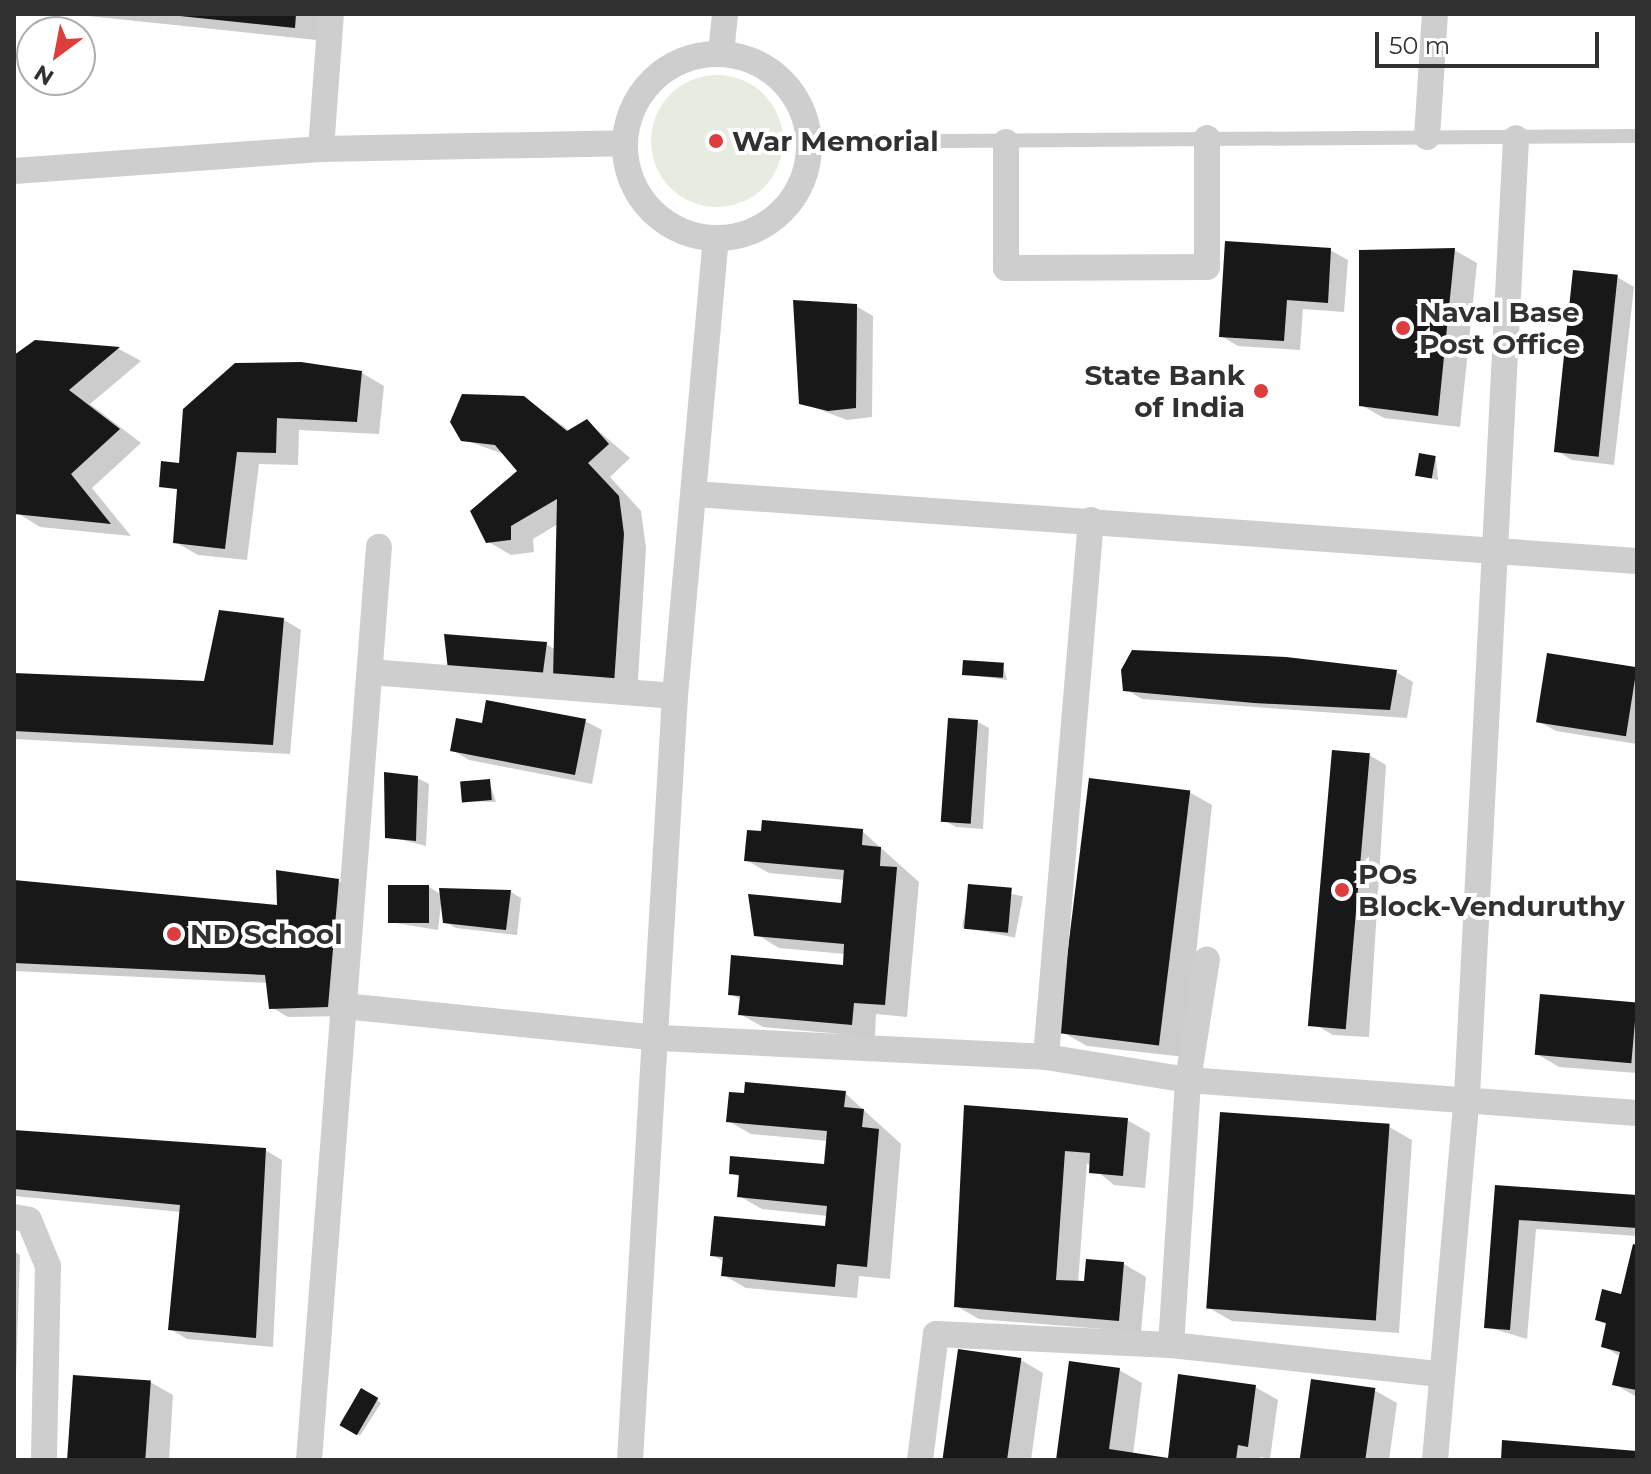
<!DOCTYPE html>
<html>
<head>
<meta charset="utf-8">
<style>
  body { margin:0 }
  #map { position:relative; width:1651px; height:1474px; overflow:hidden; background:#fff; font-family:Montserrat,sans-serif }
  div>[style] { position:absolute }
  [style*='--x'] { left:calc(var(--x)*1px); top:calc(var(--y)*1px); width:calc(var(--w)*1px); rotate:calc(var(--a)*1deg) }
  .green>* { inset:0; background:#e6ede0 }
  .round { border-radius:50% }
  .shadow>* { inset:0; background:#0003; transform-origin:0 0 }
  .building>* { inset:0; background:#181818; transform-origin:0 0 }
  .lane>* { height:14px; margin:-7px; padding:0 7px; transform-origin:7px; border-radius:7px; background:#cecece }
  .street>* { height:26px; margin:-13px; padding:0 13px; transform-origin:13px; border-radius:13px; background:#cecece }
  .street>.ring { margin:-13px; padding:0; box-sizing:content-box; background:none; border:26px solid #cecece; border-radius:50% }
  .dots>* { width:22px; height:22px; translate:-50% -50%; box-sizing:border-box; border:4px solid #fff; border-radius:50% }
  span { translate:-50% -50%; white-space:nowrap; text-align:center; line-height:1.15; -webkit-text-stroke:8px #fff; paint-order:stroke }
  .poi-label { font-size:28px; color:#313131; font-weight:700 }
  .left { translate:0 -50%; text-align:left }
  .right { translate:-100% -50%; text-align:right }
  .frame { position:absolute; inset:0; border:16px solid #313131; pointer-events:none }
  .north { position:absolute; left:16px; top:16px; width:80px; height:80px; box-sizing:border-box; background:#fff; border:2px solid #adadad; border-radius:50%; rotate:212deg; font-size:22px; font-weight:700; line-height:32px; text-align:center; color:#313131 }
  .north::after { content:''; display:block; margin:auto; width:28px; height:36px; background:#dd3d3d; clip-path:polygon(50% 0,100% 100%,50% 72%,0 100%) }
  .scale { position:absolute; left:1375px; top:32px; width:224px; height:36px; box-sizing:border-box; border:4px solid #313131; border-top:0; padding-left:10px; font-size:24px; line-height:28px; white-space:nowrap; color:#313131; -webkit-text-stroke:6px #fff; paint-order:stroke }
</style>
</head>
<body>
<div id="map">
  <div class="green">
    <div class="round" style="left:651px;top:75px;width:132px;height:132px"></div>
  </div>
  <div class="shadow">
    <div style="clip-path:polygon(69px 14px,319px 14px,317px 40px)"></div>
    <div style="clip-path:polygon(1330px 250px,1348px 260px,1344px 312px,1303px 309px,1300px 350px,1238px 346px,1221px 336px)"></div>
    <div style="clip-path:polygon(1454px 250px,1477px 263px,1460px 427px,1384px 418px,1361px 405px)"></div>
    <div style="clip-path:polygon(1617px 277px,1634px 287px,1614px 465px,1572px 460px,1555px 450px)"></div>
    <div style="clip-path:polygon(856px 306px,873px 316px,872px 417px,847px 420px,800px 402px)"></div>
    <div style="clip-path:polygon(36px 342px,119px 349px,141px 361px,90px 404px,141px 443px,92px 488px,131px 536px,40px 527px,14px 511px,14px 357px)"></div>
    <div style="clip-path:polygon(362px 373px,384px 386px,379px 434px,299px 430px,298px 465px,259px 464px,247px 560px,198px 555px,175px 542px,179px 490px,161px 486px,178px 465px)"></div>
    <div style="clip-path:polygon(524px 398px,570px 431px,587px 421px,630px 458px,610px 477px,641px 511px,646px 548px,637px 696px,461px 675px,546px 644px,556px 650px,558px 524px,533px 539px,534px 552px,511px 555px,487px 541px,520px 471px,506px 455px,462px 439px)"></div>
    <div style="clip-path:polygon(1436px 458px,1438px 480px,1418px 475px)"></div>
    <div style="clip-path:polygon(284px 620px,301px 630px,290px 754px,14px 739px,14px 675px,206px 683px)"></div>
    <div style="clip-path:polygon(1003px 665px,1007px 680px,964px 674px)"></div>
    <div style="clip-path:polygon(1637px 670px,1637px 744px,1556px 731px,1538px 721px)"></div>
    <div style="clip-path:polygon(1396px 672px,1413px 682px,1407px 718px,1142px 699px,1125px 689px)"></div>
    <div style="clip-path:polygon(585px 721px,602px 730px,592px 784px,469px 760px,452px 750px,484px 725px)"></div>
    <div style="clip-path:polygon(978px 722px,989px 728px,983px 829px,956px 827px,945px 821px)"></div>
    <div style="clip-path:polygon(1369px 755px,1386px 765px,1369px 1037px,1333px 1035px,1316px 1025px)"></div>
    <div style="clip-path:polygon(417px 778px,429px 784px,426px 846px,387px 836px)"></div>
    <div style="clip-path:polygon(489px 781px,496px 802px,464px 801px)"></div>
    <div style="clip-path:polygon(1189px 792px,1212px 805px,1185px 1057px,1087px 1046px,1064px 1033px)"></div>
    <div style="clip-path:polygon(862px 831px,919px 882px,907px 1017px,876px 1014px,875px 1037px,763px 1027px,740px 1014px,742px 1000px,730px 994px,844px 967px,845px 954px,779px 948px,756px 934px,843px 905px,845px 880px,769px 873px,746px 860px)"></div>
    <div style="clip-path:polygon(338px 881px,355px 891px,345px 1016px,288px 1017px,271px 1007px,268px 983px,14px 971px,14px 882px,279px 907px)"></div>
    <div style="left:970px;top:886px;width:54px;height:42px;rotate:11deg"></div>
    <div style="clip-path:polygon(429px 887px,442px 895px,511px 892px,521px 898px,517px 935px,456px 928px,445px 922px,442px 896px,438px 930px,389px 922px)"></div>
    <div style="clip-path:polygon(1637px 1004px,1637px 1073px,1559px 1067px,1537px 1054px)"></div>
    <div style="clip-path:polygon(845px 1093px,901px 1144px,890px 1279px,859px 1276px,857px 1298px,746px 1288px,723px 1275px,724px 1262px,713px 1255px,827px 1229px,828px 1216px,762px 1209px,739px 1196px,741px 1178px,731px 1172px,825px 1167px,828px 1141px,751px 1134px,728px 1121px)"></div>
    <div style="clip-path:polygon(966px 1107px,1127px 1120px,1150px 1133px,1145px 1188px,1114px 1185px,1087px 1163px,1078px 1283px,1124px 1264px,1146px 1277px,1141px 1332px,979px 1319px,956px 1306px)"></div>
    <div style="clip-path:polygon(1389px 1127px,1412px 1140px,1399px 1333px,1232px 1321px,1209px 1308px)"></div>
    <div style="clip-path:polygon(14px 1132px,265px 1150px,282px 1160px,273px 1347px,187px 1339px,170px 1329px,181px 1212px,14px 1196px)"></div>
    <div style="clip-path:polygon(1496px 1187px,1637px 1197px,1637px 1236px,1536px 1229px,1527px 1339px,1487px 1327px)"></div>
    <div style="clip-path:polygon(1634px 1247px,1637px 1247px,1637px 1397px,1614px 1384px,1621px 1357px,1603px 1346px,1607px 1325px,1597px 1320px,1622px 1296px)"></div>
    <div style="clip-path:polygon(14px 1251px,20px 1255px,15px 1407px,14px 1407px)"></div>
    <div style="clip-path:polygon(960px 1351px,1021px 1360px,1043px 1373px,1031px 1460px,945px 1460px)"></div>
    <div style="clip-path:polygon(1119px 1370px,1142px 1383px,1133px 1455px,1169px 1460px,1255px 1387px,1278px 1400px,1270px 1459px,1260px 1457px,1260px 1460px,1058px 1460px)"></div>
    <div style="clip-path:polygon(150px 1382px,173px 1395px,169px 1460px,70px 1460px)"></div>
    <div style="left:361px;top:1390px;width:24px;height:39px;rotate:33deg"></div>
    <div style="clip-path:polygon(1374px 1390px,1397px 1403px,1389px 1460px,1302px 1460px)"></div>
  </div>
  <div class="building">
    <div style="clip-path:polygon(161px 14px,296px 14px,295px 28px)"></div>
    <div style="clip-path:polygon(1225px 241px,1331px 248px,1328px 303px,1287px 300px,1284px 341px,1219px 337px)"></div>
    <div style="clip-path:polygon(1455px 248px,1438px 416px,1359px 406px,1359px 250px)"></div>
    <div style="left:1573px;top:270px;width:45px;height:183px;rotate:6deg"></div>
    <div style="clip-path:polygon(793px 300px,857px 304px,856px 408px,828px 411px,799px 404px)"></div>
    <div style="clip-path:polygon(35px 340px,120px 347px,69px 390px,120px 429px,71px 474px,111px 524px,14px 514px,14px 355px)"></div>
    <div style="clip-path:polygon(301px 362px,362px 371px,357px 422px,277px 418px,276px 453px,237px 452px,225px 549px,173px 543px,177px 489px,159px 487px,161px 461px,179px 463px,183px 409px,235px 363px)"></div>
    <div style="clip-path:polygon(462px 394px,524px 396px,567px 431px,587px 419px,609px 444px,588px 463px,619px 496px,624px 534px,614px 684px,553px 680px,557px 499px,511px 526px,511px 540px,486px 543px,470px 511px,517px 471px,495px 445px,461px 441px,450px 422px)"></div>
    <div style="left:1419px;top:453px;width:17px;height:23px;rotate:10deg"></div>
    <div style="clip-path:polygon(219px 610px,284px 618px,273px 745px,14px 731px,14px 673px,204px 681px)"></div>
    <div style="clip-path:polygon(444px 634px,547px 642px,542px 680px,448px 670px)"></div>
    <div style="clip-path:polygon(1132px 650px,1286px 657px,1397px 670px,1390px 710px,1254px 703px,1123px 691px,1121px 670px)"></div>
    <div style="left:1547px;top:653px;width:91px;height:70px;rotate:9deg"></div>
    <div style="left:963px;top:660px;width:41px;height:15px;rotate:4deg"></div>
    <div style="clip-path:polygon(486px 700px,586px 719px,575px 775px,450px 751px,456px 718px,482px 723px)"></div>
    <div style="left:948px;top:718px;width:30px;height:104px;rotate:4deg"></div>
    <div style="left:1332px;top:750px;width:38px;height:277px;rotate:5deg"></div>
    <div style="clip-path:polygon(384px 772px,418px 776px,416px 841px,385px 838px)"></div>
    <div style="left:1089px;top:778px;width:102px;height:257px;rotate:7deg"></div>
    <div style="left:490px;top:779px;width:21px;height:30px;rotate:85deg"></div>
    <div style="clip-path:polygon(762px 820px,863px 829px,862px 845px,881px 847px,880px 866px,897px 867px,885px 1005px,854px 1003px,852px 1025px,738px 1015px,740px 996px,728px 995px,731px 955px,843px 965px,844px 944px,754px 936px,748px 894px,841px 903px,844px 870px,744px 861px,747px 830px,761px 831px)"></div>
    <div style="clip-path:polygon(276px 870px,339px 879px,328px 1007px,269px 1009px,265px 975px,14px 963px,14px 880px,277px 905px)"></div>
    <div style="left:968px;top:884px;width:44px;height:45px;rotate:5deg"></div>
    <div style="left:388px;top:885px;width:41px;height:38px"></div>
    <div style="clip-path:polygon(439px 888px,511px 890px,506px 930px,443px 923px)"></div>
    <div style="left:1540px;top:994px;width:97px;height:61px;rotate:5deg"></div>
    <div style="clip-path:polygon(745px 1082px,846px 1091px,844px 1107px,864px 1109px,862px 1127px,879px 1129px,867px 1267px,837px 1264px,835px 1287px,721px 1276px,723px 1257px,710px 1256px,714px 1216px,825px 1226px,827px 1206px,737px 1197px,739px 1175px,729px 1174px,730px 1156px,824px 1164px,827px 1131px,726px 1122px,729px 1092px,744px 1093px)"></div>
    <div style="clip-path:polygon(964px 1105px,1128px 1118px,1123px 1176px,1089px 1173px,1090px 1153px,1065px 1151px,1056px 1280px,1084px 1281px,1086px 1259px,1124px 1262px,1119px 1321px,954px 1307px)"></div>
    <div style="left:1220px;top:1112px;width:170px;height:197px;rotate:4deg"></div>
    <div style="clip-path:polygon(14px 1130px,266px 1148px,256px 1338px,168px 1330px,180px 1205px,14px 1189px)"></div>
    <div style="clip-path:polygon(1495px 1185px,1637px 1195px,1637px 1228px,1519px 1220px,1510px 1330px,1484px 1328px)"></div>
    <div style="clip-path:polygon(1633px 1244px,1637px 1245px,1636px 1390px,1612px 1385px,1620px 1352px,1601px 1347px,1606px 1323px,1595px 1320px,1602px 1289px,1621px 1294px)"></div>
    <div style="left:958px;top:1349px;width:64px;height:112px;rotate:8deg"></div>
    <div style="clip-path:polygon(1069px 1361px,1120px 1368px,1109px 1449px,1168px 1458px,1178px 1374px,1256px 1385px,1248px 1447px,1238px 1445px,1236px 1460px,1056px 1460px)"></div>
    <div style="left:73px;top:1375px;width:78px;height:85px;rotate:4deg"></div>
    <div style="left:1311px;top:1379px;width:65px;height:82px;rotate:8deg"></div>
    <div style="left:361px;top:1388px;width:20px;height:43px;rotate:30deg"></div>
    <div style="clip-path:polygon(1502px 1440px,1637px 1451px,1637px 1460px,1501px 1460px)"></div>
  </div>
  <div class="lane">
    <div style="--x:810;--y:142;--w:827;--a:-0.42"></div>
  </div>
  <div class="street">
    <div style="--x:721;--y:53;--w:39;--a:-84"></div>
    <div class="ring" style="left:625px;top:54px;width:158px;height:158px"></div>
    <div style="--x:1427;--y:137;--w:123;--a:-86.3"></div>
    <div style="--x:1006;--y:142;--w:126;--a:90"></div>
    <div style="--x:1006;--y:268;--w:201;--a:-0.3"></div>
    <div style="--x:1207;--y:267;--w:129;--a:-90"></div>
    <div style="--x:321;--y:149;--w:135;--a:-85.8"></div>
    <div style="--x:14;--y:171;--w:308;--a:-4.1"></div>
    <div style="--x:321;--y:149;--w:303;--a:-1.1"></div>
    <div style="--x:695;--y:494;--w:944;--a:4.07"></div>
    <div style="--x:370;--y:672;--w:306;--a:4.5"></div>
    <div style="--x:344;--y:1006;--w:318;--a:5.8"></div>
    <div style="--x:660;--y:1038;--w:386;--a:2.8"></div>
    <div style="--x:1046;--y:1057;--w:144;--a:9.2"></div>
    <div style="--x:1188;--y:1080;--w:450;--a:4.2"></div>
    <div style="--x:1046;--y:1057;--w:539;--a:-85.21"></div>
    <div style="--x:14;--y:1217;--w:15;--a:11"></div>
    <div style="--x:29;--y:1220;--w:50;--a:67.6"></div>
    <div style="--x:48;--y:1266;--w:194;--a:91.2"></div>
    <div style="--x:1171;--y:1345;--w:266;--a:-86.3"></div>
    <div style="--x:1188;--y:1080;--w:122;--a:-81.1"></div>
    <div style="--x:309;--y:1460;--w:916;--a:-85.62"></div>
    <div style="--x:630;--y:1460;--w:765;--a:-86.63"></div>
    <div style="--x:675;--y:696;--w:459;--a:-84.9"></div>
    <div style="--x:920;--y:1460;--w:127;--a:-82.8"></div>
    <div style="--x:936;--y:1334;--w:235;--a:2.7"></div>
    <div style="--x:1171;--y:1345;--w:270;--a:6.2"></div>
    <div style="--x:1435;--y:1460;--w:365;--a:-85"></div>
    <div style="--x:1467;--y:1096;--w:959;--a:-87.07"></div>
  </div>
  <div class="dots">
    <div style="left:716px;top:141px;background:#dd3d3d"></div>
    <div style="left:1403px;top:328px;background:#dd3d3d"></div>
    <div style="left:1261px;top:391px;background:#dd3d3d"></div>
    <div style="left:1342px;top:890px;background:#dd3d3d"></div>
    <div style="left:174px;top:934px;background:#dd3d3d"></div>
  </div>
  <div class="poi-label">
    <span class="left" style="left:732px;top:141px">War Memorial</span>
    <span class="left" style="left:1419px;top:328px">Naval Base<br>Post Office</span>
    <span class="right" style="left:1245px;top:391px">State Bank<br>of India</span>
    <span class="left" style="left:1358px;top:890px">POs<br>Block-Venduruthy</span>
    <span class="left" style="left:190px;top:934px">ND School</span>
  </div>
  <div class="frame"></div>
  <div class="north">N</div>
  <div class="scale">50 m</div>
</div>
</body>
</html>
